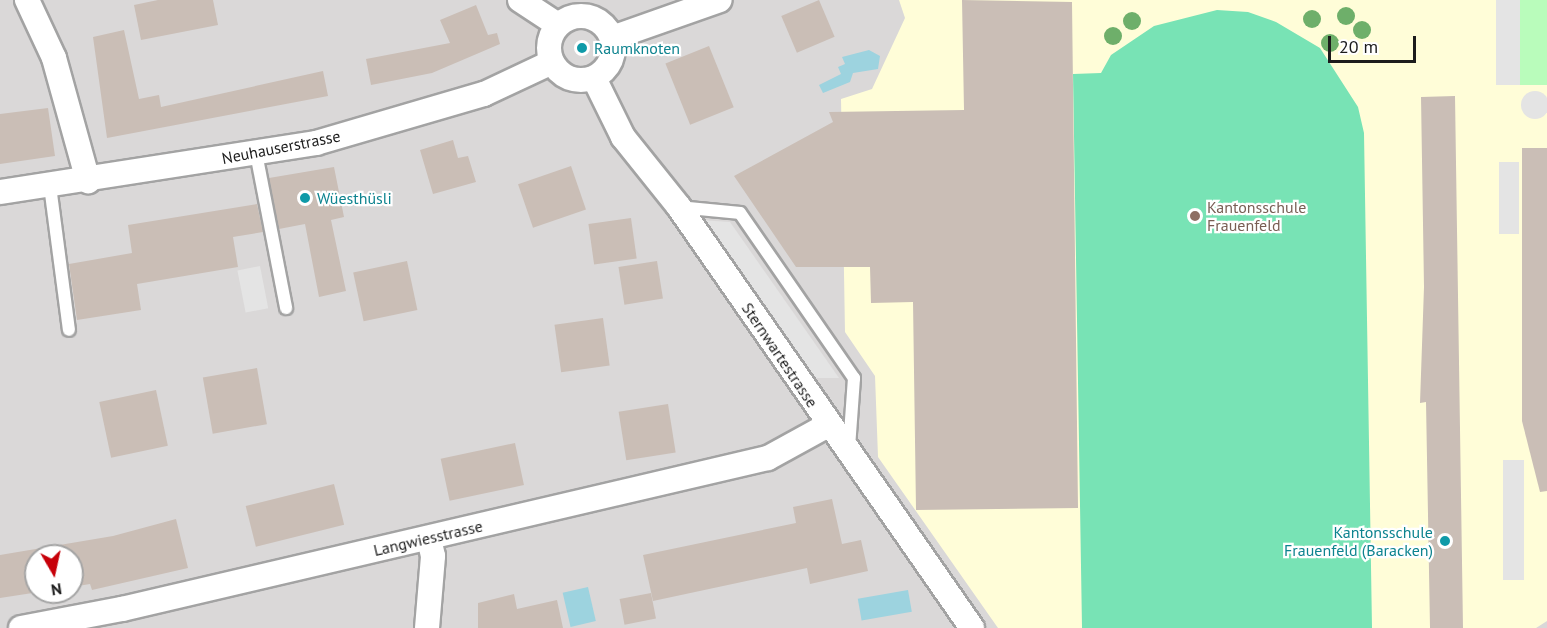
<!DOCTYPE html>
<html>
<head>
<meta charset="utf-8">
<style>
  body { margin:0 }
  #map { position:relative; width:1547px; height:628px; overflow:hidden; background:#eee9e0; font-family:"PT Sans",sans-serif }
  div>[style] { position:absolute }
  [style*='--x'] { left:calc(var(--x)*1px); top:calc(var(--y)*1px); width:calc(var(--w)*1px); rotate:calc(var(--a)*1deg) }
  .residential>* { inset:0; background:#dad8d8 }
  .education>* { inset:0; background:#fffdd8 }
  .park>* { inset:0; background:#b9fcbb; transform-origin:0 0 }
  .pitch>* { inset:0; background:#78e3b5 }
  .parking>* { inset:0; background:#e4e4e4; transform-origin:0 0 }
  .round { border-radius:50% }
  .water>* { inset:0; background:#9dd3df; transform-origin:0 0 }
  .building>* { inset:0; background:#cabeb6; transform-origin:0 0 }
  .roads { filter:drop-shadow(2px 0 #a3a3a3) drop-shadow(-2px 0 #a3a3a3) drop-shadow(0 2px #a3a3a3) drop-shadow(0 -2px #a3a3a3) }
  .service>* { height:12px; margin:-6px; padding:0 6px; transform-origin:6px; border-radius:6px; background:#fff }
  .minor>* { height:24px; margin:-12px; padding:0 12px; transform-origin:12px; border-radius:12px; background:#fff }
  .minor>.ring { margin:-12px; padding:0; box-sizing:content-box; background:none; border:24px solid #fff; border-radius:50% }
  .trees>* { width:18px; height:18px; margin:-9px; border-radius:50%; background:#6eaf6a }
  .dots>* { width:16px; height:16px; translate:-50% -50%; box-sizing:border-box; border:3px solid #fff; border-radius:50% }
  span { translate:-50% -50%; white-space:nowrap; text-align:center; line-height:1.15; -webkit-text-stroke:4.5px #fff; paint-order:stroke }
  .culture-label { font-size:16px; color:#0d838f }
  .left { translate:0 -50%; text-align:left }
  .right { translate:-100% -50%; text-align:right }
  .street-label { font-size:16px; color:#1c1c1c }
  .education-label { font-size:16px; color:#785e54 }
  .north { position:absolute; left:24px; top:544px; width:60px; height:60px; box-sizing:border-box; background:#fff; border:2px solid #a4a4a4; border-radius:50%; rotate:171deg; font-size:16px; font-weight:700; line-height:24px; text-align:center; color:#1c1c1c }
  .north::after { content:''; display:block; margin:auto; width:21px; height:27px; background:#c70009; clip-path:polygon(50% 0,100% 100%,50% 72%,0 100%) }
  .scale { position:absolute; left:1328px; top:36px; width:88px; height:27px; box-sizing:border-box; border:3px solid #1c1c1c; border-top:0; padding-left:8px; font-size:18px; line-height:21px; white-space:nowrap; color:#1c1c1c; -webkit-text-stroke:4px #fff; paint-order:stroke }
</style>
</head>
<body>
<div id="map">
  <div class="residential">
    <div style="clip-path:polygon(evenodd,0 0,1547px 0,1547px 628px,0 628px,0 0,36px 556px,72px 556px,72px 592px,36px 592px,36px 556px)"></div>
  </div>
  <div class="education">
    <div style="clip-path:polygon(899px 0,1496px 0,1497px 85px,1547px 84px,1547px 621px,1536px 628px,998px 628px,878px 457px,875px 376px,845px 332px,841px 99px,872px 89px,905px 18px)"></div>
  </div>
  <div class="park">
    <div style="left:1520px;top:0;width:27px;height:85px"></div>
  </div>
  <div class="pitch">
    <div style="clip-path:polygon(1217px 10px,1248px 12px,1276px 22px,1320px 48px,1358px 107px,1364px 133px,1372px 628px,1082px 628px,1073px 74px,1101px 73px,1111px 55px,1154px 26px)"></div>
  </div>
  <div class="parking">
    <div style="left:1496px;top:0;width:24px;height:85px"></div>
    <div class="round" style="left:1521px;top:91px;width:28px;height:28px"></div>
    <div style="left:1499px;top:162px;width:20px;height:72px"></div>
    <div style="clip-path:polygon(700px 220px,730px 222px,839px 378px,813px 378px)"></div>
    <div style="left:260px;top:266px;width:43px;height:23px;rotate:79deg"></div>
    <div style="left:1503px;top:460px;width:21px;height:120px"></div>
  </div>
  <div class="water">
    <div style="clip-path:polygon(869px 50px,880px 56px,878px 69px,853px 73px,850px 82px,823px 93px,819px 85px,841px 74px,838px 67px,845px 64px,842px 57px)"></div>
    <div style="left:588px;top:587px;width:35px;height:26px;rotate:77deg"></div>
    <div style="left:908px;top:590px;width:22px;height:51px;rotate:80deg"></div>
  </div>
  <div class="building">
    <div style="clip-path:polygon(158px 0,213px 0,218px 25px,141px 40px,134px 5px)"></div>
    <div style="left:819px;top:0;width:40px;height:41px;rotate:67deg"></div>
    <div style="clip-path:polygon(962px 0,1072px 2px,1078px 508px,916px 510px,913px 302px,871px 303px,870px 267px,796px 267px,734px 176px,833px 122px,829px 112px,964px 110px)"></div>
    <div style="clip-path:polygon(476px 5px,488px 35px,497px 33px,500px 44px,432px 73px,371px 85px,366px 59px,450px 43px,440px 20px)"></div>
    <div style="clip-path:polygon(124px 30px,139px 99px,159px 95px,161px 107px,323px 71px,328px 96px,107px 138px,93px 37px)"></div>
    <div style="left:709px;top:46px;width:66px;height:47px;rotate:68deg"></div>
    <div style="clip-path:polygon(1455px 96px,1463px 628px,1430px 628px,1426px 402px,1420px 403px,1424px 287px,1421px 97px)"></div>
    <div style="clip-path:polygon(48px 108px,55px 156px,0 164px,0 114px)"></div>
    <div style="clip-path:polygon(453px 140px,458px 158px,468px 156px,476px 182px,433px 194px,420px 150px)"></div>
    <div style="clip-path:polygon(1522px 148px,1547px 148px,1547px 491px,1540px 492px,1522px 421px)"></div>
    <div style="left:571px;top:166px;width:46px;height:56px;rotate:71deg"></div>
    <div style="clip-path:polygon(334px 167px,344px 217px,331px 220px,346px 291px,319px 297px,305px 224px,279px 229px,269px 178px)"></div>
    <div style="clip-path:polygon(257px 204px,263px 232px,233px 237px,238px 267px,137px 284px,141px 310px,77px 320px,69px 264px,132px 253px,128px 225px)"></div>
    <div style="left:631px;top:218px;width:41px;height:43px;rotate:82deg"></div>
    <div style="left:407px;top:261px;width:50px;height:55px;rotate:78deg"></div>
    <div style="left:657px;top:261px;width:38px;height:39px;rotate:81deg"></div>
    <div style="left:603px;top:318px;width:48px;height:49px;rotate:82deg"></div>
    <div style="left:257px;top:368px;width:57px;height:55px;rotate:80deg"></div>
    <div style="left:156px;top:390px;width:57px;height:58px;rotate:78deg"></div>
    <div style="left:668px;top:404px;width:49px;height:50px;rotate:81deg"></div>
    <div style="left:515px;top:443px;width:43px;height:76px;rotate:78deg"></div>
    <div style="left:334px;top:484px;width:42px;height:91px;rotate:76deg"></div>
    <div style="clip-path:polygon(832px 499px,842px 544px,861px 540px,868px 571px,810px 584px,807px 568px,653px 601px,643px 555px,796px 523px,793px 507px)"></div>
    <div style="clip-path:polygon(176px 519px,188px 568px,92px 590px,90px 584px,72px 587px,72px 556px,36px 556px,39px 592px,0 598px,0 555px,113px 536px)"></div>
    <div style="left:651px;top:593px;width:26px;height:32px;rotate:79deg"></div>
    <div style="clip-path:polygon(514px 594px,517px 609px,557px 600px,563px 628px,478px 628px,478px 603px)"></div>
  </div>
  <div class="roads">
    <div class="service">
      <div style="--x:256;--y:153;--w:158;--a:79"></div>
      <div style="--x:50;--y:186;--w:145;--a:82.5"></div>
      <div style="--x:679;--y:207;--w:61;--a:5.6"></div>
      <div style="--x:740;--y:213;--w:201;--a:55.4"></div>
      <div style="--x:854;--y:378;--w:70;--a:94.1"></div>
    </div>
    <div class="minor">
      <div style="--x:27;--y:0;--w:64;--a:65"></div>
      <div style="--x:54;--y:58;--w:128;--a:74.5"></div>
      <div style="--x:520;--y:0;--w:45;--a:33.3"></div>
      <div class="ring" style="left:549px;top:16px;width:40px;height:40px"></div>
      <div style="--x:612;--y:38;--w:114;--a:-19.4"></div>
      <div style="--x:594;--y:78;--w:66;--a:63.8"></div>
      <div style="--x:623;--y:137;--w:90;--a:51.3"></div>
      <div style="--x:679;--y:207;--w:513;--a:55.16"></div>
      <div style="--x:0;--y:192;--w:320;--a:-8.8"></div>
      <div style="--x:316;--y:143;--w:175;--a:-16.3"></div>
      <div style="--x:484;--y:94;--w:75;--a:-25.2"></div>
      <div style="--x:21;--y:628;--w:103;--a:-10.7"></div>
      <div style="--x:122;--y:609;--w:663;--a:-13.16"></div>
      <div style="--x:768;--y:458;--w:68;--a:-28.8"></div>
      <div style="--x:427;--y:628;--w:72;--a:-85.2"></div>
      <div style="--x:433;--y:556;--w:18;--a:-103"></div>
    </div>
  </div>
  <div class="trees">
    <div style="left:1346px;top:16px"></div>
    <div style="left:1312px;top:19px"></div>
    <div style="left:1132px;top:21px"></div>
    <div style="left:1362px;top:30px"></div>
    <div style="left:1113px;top:36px"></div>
    <div style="left:1330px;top:43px"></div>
  </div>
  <div class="dots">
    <div style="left:582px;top:48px;background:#0f9aa8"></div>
    <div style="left:305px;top:198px;background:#0f9aa8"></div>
    <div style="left:1195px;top:216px;background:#8d6e63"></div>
    <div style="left:1445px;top:541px;background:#0f9aa8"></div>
  </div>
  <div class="culture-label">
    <span class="left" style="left:594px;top:48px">Raumknoten</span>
    <span class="left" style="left:317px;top:198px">Wüesthüsli</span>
    <span class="right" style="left:1433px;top:541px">Kantonsschule<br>Frauenfeld (Baracken)</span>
  </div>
  <div class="street-label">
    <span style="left:281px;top:147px;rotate:-11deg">Neuhauserstrasse</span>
    <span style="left:780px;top:355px;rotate:56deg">Sternwartestrasse</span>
    <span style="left:428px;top:538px;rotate:-13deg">Langwiesstrasse</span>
  </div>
  <div class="education-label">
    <span class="left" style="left:1207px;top:216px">Kantonsschule<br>Frauenfeld</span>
  </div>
  <div class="north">N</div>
  <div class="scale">20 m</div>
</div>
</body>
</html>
